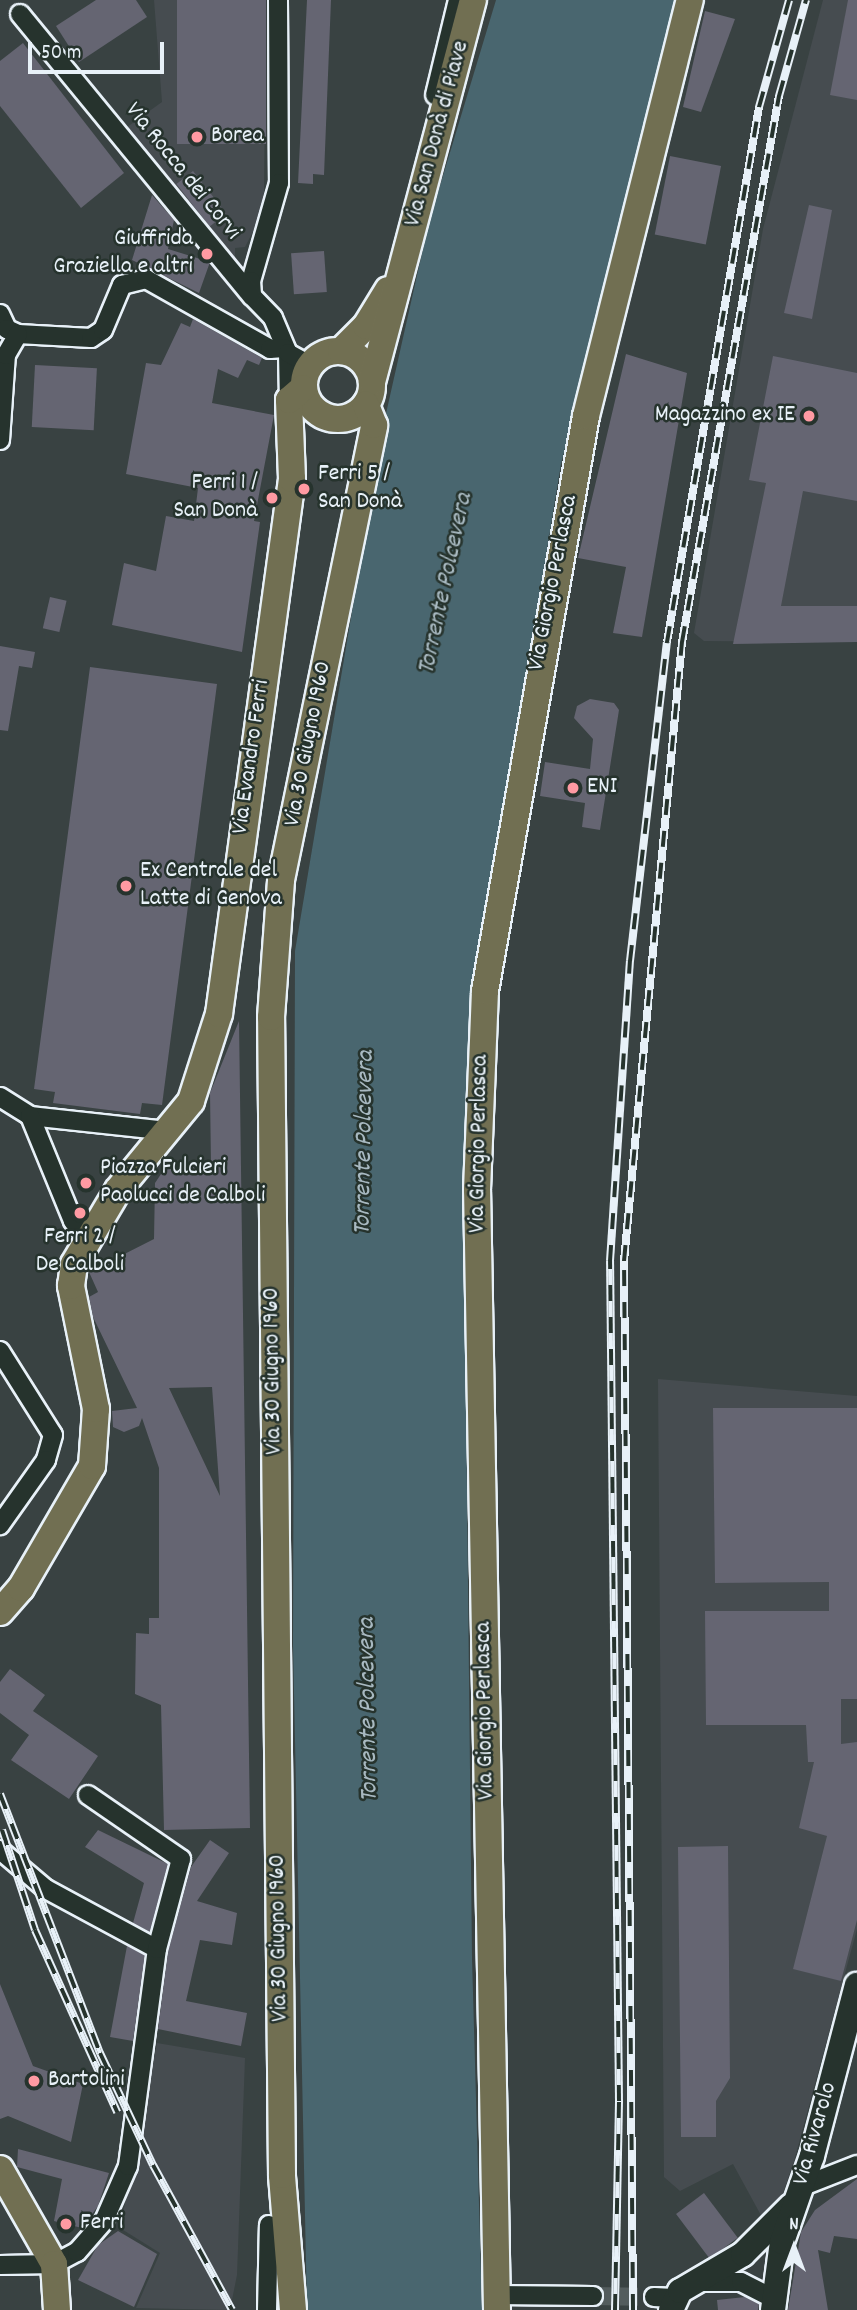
<!DOCTYPE html>
<html>
<head>
<meta charset="utf-8">
<style>
  body { margin:0 }
  #map { position:relative; width:857px; height:2310px; overflow:hidden; background:#394242; font-family:Dekko,sans-serif }
  div>[style] { position:absolute }
  [style*='--x'] { left:calc(var(--x)*1px); top:calc(var(--y)*1px); width:calc(var(--w)*1px); rotate:calc(var(--a)*1deg) }
  .built>* { inset:0; background:#464c50 }
  .water>* { inset:0; background:#49666f }
  .building>* { inset:0; background:#656572; transform-origin:0 0 }
  .minor-tunnel>* { height:18px; margin-top:-9px; transform-origin:0; background:repeating-linear-gradient(90deg,#535c5d 0 18px,transparent 0 27px) }
  .roads { filter:drop-shadow(2px 0 #e8f1f8) drop-shadow(-2px 0 #e8f1f8) drop-shadow(0 2px #e8f1f8) drop-shadow(0 -2px #e8f1f8) }
  .minor>* { height:18px; margin:-9px; padding:0 9px; transform-origin:9px; border-radius:9px; background:#26332d }
  .secondary>* { height:24px; margin:-12px; padding:0 12px; transform-origin:12px; border-radius:12px; background:#26332d }
  .primary>* { height:26px; margin:-13px; padding:0 13px; transform-origin:13px; border-radius:13px; background:#716f52 }
  .primary>.ring { margin:-13px; padding:0; box-sizing:content-box; background:none; border:26px solid #716f52; border-radius:50% }
  .rail>* { height:8px; margin-top:-4px; transform-origin:0; background:repeating-linear-gradient(90deg,#26332d 0 16px,#e8f1f8 0 32px); box-sizing:border-box; border-block:2px solid #e8f1f8 }
  .dots>* { width:19px; height:19px; translate:-50% -50%; box-sizing:border-box; border:4px solid #26332d; border-radius:50% }
  span { translate:-50% -50%; white-space:nowrap; text-align:center; line-height:1.15; -webkit-text-stroke:5px #26332d; paint-order:stroke }
  .street-label { font-size:24px; color:#e8f1f8 }
  .poi-label { font-size:24px; color:#e8f1f8 }
  .left { translate:0 -50%; text-align:left }
  .right { translate:-100% -50%; text-align:right }
  .water-label { font-size:26px; color:#a8b9c1; font-style:italic }
  .north { position:absolute; left:759px; top:2212px; width:70px; height:70px; -webkit-text-stroke:5px #26332d; paint-order:stroke; rotate:0deg; font-size:19px; font-weight:700; line-height:28px; text-align:center; color:#e8f1f8 }
  .north::after { content:''; display:block; margin:auto; width:24px; height:32px; background:#e8f1f8; clip-path:polygon(50% 0,100% 100%,50% 72%,0 100%) }
  .scale { position:absolute; left:28px; top:42px; width:136px; height:32px; box-sizing:border-box; border:4px solid #e8f1f8; border-top:0; padding-left:9px; font-size:21px; line-height:24px; white-space:nowrap; color:#e8f1f8; -webkit-text-stroke:5px #26332d; paint-order:stroke }
</style>
</head>
<body>
<div id="map">
  <div class="built">
    <div style="clip-path:polygon(154px 0,266px 0,264px 191px,260px 218px,245px 247px,235px 248px,235px 266px,123px 130px,162px 102px)"></div>
    <div style="clip-path:polygon(823px 0,857px 0,857px 642px,704px 641px,694px 633px,763px 229px)"></div>
    <div style="clip-path:polygon(658px 1379px,857px 1396px,857px 1929px,794px 2161px,782px 2196px,763px 2219px,733px 2164px,680px 2191px,664px 2177px)"></div>
    <div style="clip-path:polygon(157px 2043px,245px 2058px,237px 2275px,230px 2310px,136px 2308px,160px 2253px,120px 2228px)"></div>
  </div>
  <div class="water">
    <div style="clip-path:polygon(496px 0,677px 0,561px 464px,475px 992px,464px 1211px,472px 1958px,482px 2310px,307px 2310px,293px 1645px,295px 951px,383px 427px,429px 222px)"></div>
  </div>
  <div class="building">
    <div style="clip-path:polygon(96px 0,136px 0,147px 17px,79px 62px,56px 26px)"></div>
    <div style="left:177px;top:0;width:89px;height:144px"></div>
    <div style="clip-path:polygon(307px 0,331px 0,324px 175px,313px 174px,313px 184px,298px 183px)"></div>
    <div style="clip-path:polygon(848px 0,857px 0,857px 100px,830px 95px)"></div>
    <div style="clip-path:polygon(705px 11px,735px 19px,701px 112px,683px 107px)"></div>
    <div style="clip-path:polygon(23px 43px,124px 173px,81px 208px,0 106px,0 61px)"></div>
    <div style="left:670px;top:156px;width:52px;height:80px;rotate:11deg"></div>
    <div style="left:193px;top:171px;width:54px;height:21px;rotate:52deg"></div>
    <div style="clip-path:polygon(152px 195px,174px 220px,168px 249px,210px 262px,199px 293px,132px 260px)"></div>
    <div style="clip-path:polygon(809px 205px,832px 210px,812px 319px,784px 313px)"></div>
    <div style="left:324px;top:251px;width:41px;height:33px;rotate:86deg"></div>
    <div style="clip-path:polygon(193px 319px,262px 358px,259px 365px,247px 360px,238px 378px,218px 369px,212px 403px,274px 415px,254px 521px,260px 522px,242px 652px,112px 625px,124px 563px,156px 571px,166px 516px,194px 521px,198px 488px,126px 474px,146px 363px,161px 365px,181px 323px,190px 327px)"></div>
    <div style="clip-path:polygon(626px 354px,687px 373px,642px 637px,613px 633px,626px 567px,578px 558px)"></div>
    <div style="clip-path:polygon(773px 356px,857px 373px,857px 501px,803px 491px,781px 606px,857px 606px,857px 642px,733px 644px,766px 483px,749px 480px)"></div>
    <div style="left:35px;top:365px;width:62px;height:62px;rotate:3deg"></div>
    <div style="left:50px;top:597px;width:17px;height:32px;rotate:13deg"></div>
    <div style="clip-path:polygon(0 646px,35px 652px,32px 668px,19px 666px,8px 731px,0 730px)"></div>
    <div style="clip-path:polygon(90px 667px,217px 684px,162px 1105px,142px 1103px,140px 1114px,53px 1103px,55px 1092px,34px 1089px)"></div>
    <div style="clip-path:polygon(590px 699px,614px 703px,619px 710px,600px 830px,582px 827px,585px 803px,540px 796px,545px 762px,590px 769px,593px 739px,574px 718px,577px 706px)"></div>
    <div style="clip-path:polygon(evenodd,239px 1021px,250px 1828px,164px 1830px,161px 1705px,135px 1694px,136px 1633px,149px 1634px,149px 1618px,159px 1618px,159px 1468px,142px 1418px,139px 1426px,124px 1432px,113px 1427px,112px 1411px,137px 1408px,93px 1317px,89px 1297px,98px 1292px,89px 1272px,154px 1239px,155px 1183px,165px 1168px,211px 1166px,210px 1093px,239px 1021px,212px 1387px,220px 1496px,169px 1388px,212px 1387px)"></div>
    <div style="clip-path:polygon(713px 1408px,857px 1408px,857px 1699px,841px 1699px,841px 1744px,857px 1742px,857px 1920px,841px 1981px,793px 1969px,827px 1836px,799px 1828px,814px 1762px,808px 1762px,806px 1725px,706px 1725px,705px 1611px,829px 1611px,829px 1582px,715px 1583px)"></div>
    <div style="clip-path:polygon(10px 1669px,45px 1695px,33px 1711px,98px 1756px,69px 1799px,11px 1760px,29px 1735px,0 1713px,0 1682px)"></div>
    <div style="clip-path:polygon(98px 1830px,168px 1864px,150px 1932px,133px 1923px,144px 1883px,85px 1847px)"></div>
    <div style="clip-path:polygon(210px 1840px,229px 1853px,197px 1901px,237px 1913px,232px 1945px,200px 1940px,186px 2001px,247px 2013px,241px 2046px,158px 2029px,168px 1951px,191px 1867px)"></div>
    <div style="clip-path:polygon(728px 1846px,730px 2078px,716px 2101px,716px 2137px,681px 2137px,678px 1847px)"></div>
    <div style="clip-path:polygon(127px 1946px,145px 1955px,133px 2041px,110px 2037px)"></div>
    <div style="clip-path:polygon(0 1984px,33px 2066px,83px 2084px,71px 2142px,8px 2116px,0 2119px)"></div>
    <div style="clip-path:polygon(18px 2149px,109px 2173px,98px 2206px,82px 2228px,54px 2221px,62px 2179px,17px 2167px)"></div>
    <div style="clip-path:polygon(857px 2179px,857px 2239px,834px 2236px,830px 2253px,818px 2250px,828px 2310px,788px 2310px,801px 2232px,815px 2210px)"></div>
    <div style="left:704px;top:2193px;width:56px;height:35px;rotate:53deg"></div>
    <div style="clip-path:polygon(118px 2231px,157px 2254px,134px 2307px,78px 2280px,98px 2245px)"></div>
    <div style="clip-path:polygon(745px 2297px,759px 2304px,758px 2310px,718px 2310px,717px 2300px)"></div>
  </div>
  <div class="minor-tunnel">
    <div style="--x:593;--y:2296;--w:61;--a:0.9"></div>
  </div>
  <div class="roads">
    <div class="minor">
      <div style="--x:278;--y:0;--w:183;--a:89.7"></div>
      <div style="--x:279;--y:183;--w:102;--a:105.9"></div>
      <div style="--x:251;--y:281;--w:15;--a:86"></div>
      <div style="--x:252;--y:296;--w:30;--a:46"></div>
      <div style="--x:273;--y:318;--w:38;--a:67"></div>
      <div style="--x:288;--y:353;--w:47;--a:88.8"></div>
      <div style="--x:20;--y:14;--w:365;--a:50.6"></div>
      <div style="--x:435;--y:95;--w:98;--a:-76.4"></div>
      <div style="--x:0;--y:314;--w:17;--a:65"></div>
      <div style="--x:7;--y:329;--w:12;--a:24"></div>
      <div style="--x:18;--y:334;--w:73;--a:3.1"></div>
      <div style="--x:91;--y:338;--w:14;--a:-34"></div>
      <div style="--x:103;--y:330;--w:49;--a:-67.1"></div>
      <div style="--x:122;--y:285;--w:25;--a:-14"></div>
      <div style="--x:146;--y:279;--w:142;--a:29.4"></div>
      <div style="--x:270;--y:349;--w:14;--a:-4"></div>
      <div style="--x:288;--y:353;--w:25;--a:29"></div>
      <div style="--x:0;--y:440;--w:85;--a:-86"></div>
      <div style="--x:6;--y:355;--w:24;--a:-60"></div>
      <div style="--x:0;--y:1097;--w:36;--a:32"></div>
      <div style="--x:30;--y:1116;--w:140;--a:6.2"></div>
      <div style="--x:30;--y:1116;--w:113;--a:67.7"></div>
      <div style="--x:73;--y:1221;--w:21;--a:49"></div>
      <div style="--x:0;--y:1351;--w:99;--a:57.8"></div>
      <div style="--x:53;--y:1435;--w:26;--a:106"></div>
      <div style="--x:46;--y:1460;--w:80;--a:125.3"></div>
      <div style="--x:0;--y:1850;--w:60;--a:40.3"></div>
      <div style="--x:46;--y:1889;--w:126;--a:28.4"></div>
      <div style="--x:803;--y:2186;--w:58;--a:-21.3"></div>
      <div style="--x:0;--y:2265;--w:54;--a:-1.1"></div>
      <div style="--x:54;--y:2264;--w:26;--a:-28"></div>
      <div style="--x:77;--y:2252;--w:41;--a:-48.9"></div>
      <div style="--x:104;--y:2221;--w:60;--a:-66.4"></div>
      <div style="--x:128;--y:2166;--w:219;--a:-82.4"></div>
      <div style="--x:157;--y:1949;--w:93;--a:-75.1"></div>
      <div style="--x:181;--y:1859;--w:113;--a:-145.5"></div>
      <div style="--x:700;--y:2282;--w:41;--a:0"></div>
      <div style="--x:741;--y:2282;--w:35;--a:27"></div>
      <div style="--x:496;--y:2295;--w:97;--a:0.6"></div>
      <div style="--x:654;--y:2297;--w:19;--a:3"></div>
      <div style="--x:267;--y:2310;--w:85;--a:-88.7"></div>
    </div>
    <div class="secondary">
      <div style="--x:671;--y:2310;--w:21;--a:-65"></div>
      <div style="--x:680;--y:2291;--w:73;--a:-30.4"></div>
      <div style="--x:743;--y:2254;--w:68;--a:-45"></div>
      <div style="--x:773;--y:2310;--w:69;--a:-82.5"></div>
      <div style="--x:782;--y:2242;--w:91;--a:-70.8"></div>
      <div style="--x:812;--y:2156;--w:177;--a:-75.3"></div>
    </div>
    <div class="primary">
      <div class="ring" style="left:304px;top:351px;width:42px;height:42px"></div>
      <div style="--x:341;--y:351;--w:35;--a:-45"></div>
      <div style="--x:366;--y:326;--w:42;--a:-58.6"></div>
      <div style="--x:372;--y:382;--w:395;--a:-75.2"></div>
      <div style="--x:0;--y:1612;--w:32;--a:-49"></div>
      <div style="--x:21;--y:1588;--w:141;--a:-59.8"></div>
      <div style="--x:92;--y:1466;--w:57;--a:-86"></div>
      <div style="--x:96;--y:1409;--w:126;--a:-101.5"></div>
      <div style="--x:71;--y:1286;--w:22;--a:-82"></div>
      <div style="--x:74;--y:1264;--w:86;--a:-59.3"></div>
      <div style="--x:118;--y:1190;--w:115;--a:-50.6"></div>
      <div style="--x:191;--y:1101;--w:91;--a:-72.2"></div>
      <div style="--x:219;--y:1014;--w:540;--a:-82.23"></div>
      <div style="--x:292;--y:479;--w:79;--a:-92.2"></div>
      <div style="--x:289;--y:400;--w:18;--a:-41"></div>
      <div style="--x:0;--y:2169;--w:109;--a:60.4"></div>
      <div style="--x:54;--y:2264;--w:46;--a:86.3"></div>
      <div style="--x:293;--y:2310;--w:135;--a:-94.7"></div>
      <div style="--x:282;--y:2175;--w:1158;--a:-90.54"></div>
      <div style="--x:271;--y:1017;--w:137;--a:-85.8"></div>
      <div style="--x:281;--y:880;--w:464;--a:-78.4"></div>
      <div style="--x:374;--y:425;--w:22;--a:-112"></div>
      <div style="--x:497;--y:2310;--w:1120;--a:-91.02"></div>
      <div style="--x:477;--y:1190;--w:199;--a:-87.7"></div>
      <div style="--x:485;--y:991;--w:584;--a:-80.04"></div>
      <div style="--x:586;--y:416;--w:429;--a:-76"></div>
    </div>
  </div>
  <div class="rail">
    <div style="--x:0;--y:1794;--w:278;--a:68.9"></div>
    <div style="--x:100;--y:2053;--w:124;--a:64.7"></div>
    <div style="--x:153;--y:2165;--w:165;--a:61.4"></div>
    <div style="--x:2;--y:1830;--w:105;--a:71.7"></div>
    <div style="--x:35;--y:1930;--w:200;--a:65.7"></div>
    <div style="--x:615;--y:2310;--w:209;--a:-88.9"></div>
    <div style="--x:619;--y:2101;--w:840;--a:-90.61"></div>
    <div style="--x:610;--y:1261;--w:301;--a:-86.2"></div>
    <div style="--x:630;--y:961;--w:321;--a:-83.4"></div>
    <div style="--x:667;--y:642;--w:543;--a:-80.24"></div>
    <div style="--x:759;--y:107;--w:111;--a:-74.3"></div>
    <div style="--x:633;--y:2310;--w:1049;--a:-90.49"></div>
    <div style="--x:624;--y:1261;--w:622;--a:-84.65"></div>
    <div style="--x:682;--y:642;--w:555;--a:-79.93"></div>
    <div style="--x:779;--y:96;--w:100;--a:-74.3"></div>
  </div>
  <div class="dots">
    <div style="left:197px;top:137px;background:#ff9aa2"></div>
    <div style="left:207px;top:254px;background:#ff9aa2"></div>
    <div style="left:809px;top:416px;background:#ff9aa2"></div>
    <div style="left:304px;top:489px;background:#ff9aa2"></div>
    <div style="left:272px;top:498px;background:#ff9aa2"></div>
    <div style="left:573px;top:788px;background:#ff9aa2"></div>
    <div style="left:126px;top:886px;background:#ff9aa2"></div>
    <div style="left:86px;top:1183px;background:#ff9aa2"></div>
    <div style="left:80px;top:1213px;background:#ff9aa2"></div>
    <div style="left:34px;top:2081px;background:#ff9aa2"></div>
    <div style="left:66px;top:2224px;background:#ff9aa2"></div>
  </div>
  <div class="street-label">
    <span style="left:438px;top:134px;rotate:-75deg">Via San Donà di Piave</span>
    <span style="left:182px;top:172px;rotate:51deg">Via Rocca dei Corvi</span>
    <span style="left:554px;top:583px;rotate:-79deg">Via Giorgio Perlasca</span>
    <span style="left:309px;top:744px;rotate:-79deg">Via 30 Giugno 1960</span>
    <span style="left:252px;top:757px;rotate:-82deg">Via Evandro Ferri</span>
    <span style="left:480px;top:1144px;rotate:-89deg">Via Giorgio Perlasca</span>
    <span style="left:274px;top:1371px;rotate:-91deg">Via 30 Giugno 1960</span>
    <span style="left:486px;top:1711px;rotate:-91deg">Via Giorgio Perlasca</span>
    <span style="left:280px;top:1938px;rotate:-91deg">Via 30 Giugno 1960</span>
    <span style="left:816px;top:2134px;rotate:-74deg">Via Rivarolo</span>
  </div>
  <div class="poi-label">
    <span class="left" style="left:211px;top:137px">Borea</span>
    <span class="right" style="left:193px;top:254px">Giuffrida<br>Graziella e altri</span>
    <span class="right" style="left:795px;top:416px">Magazzino ex IE</span>
    <span class="left" style="left:318px;top:489px">Ferri 5 /<br>San Donà</span>
    <span class="right" style="left:258px;top:498px">Ferri 1 /<br>San Donà</span>
    <span class="left" style="left:587px;top:788px">ENI</span>
    <span class="left" style="left:140px;top:886px">Ex Centrale del<br>Latte di Genova</span>
    <span class="left" style="left:100px;top:1183px">Piazza Fulcieri<br>Paolucci de Calboli</span>
    <span style="left:80px;top:1252px">Ferri 2 /<br>De Calboli</span>
    <span class="left" style="left:48px;top:2081px">Bartolini</span>
    <span class="left" style="left:80px;top:2224px">Ferri</span>
  </div>
  <div class="water-label">
    <span style="left:446px;top:584px;rotate:-78deg">Torrente Polcevera</span>
    <span style="left:365px;top:1143px;rotate:-89deg">Torrente Polcevera</span>
    <span style="left:369px;top:1710px;rotate:-91deg">Torrente Polcevera</span>
  </div>
  <div class="north">N</div>
  <div class="scale">50 m</div>
</div>
</body>
</html>
